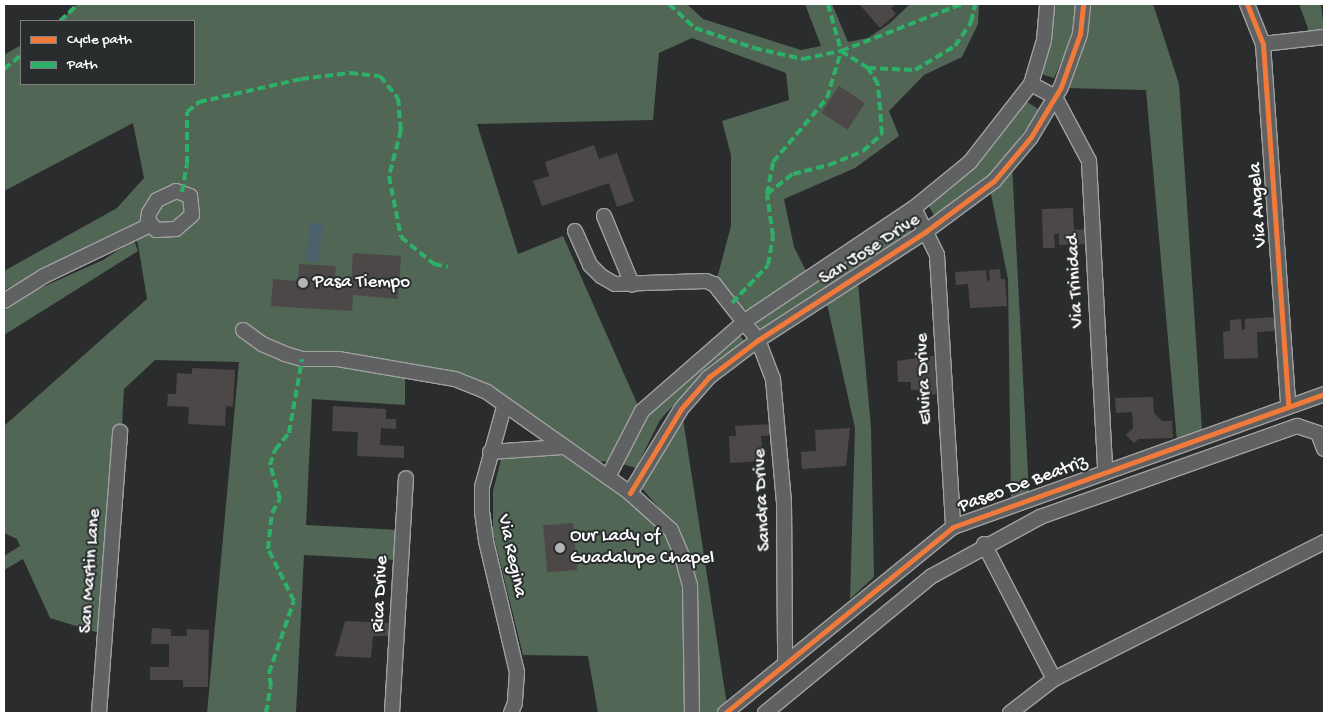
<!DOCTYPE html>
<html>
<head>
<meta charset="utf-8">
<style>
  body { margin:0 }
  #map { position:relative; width:1328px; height:717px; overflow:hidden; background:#2b2c2d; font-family:"Gochi Hand",sans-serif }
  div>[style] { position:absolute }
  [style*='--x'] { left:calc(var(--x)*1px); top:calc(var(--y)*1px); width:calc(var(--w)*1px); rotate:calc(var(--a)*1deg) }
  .green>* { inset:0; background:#526656 }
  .water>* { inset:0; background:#4b626d; transform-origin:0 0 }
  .building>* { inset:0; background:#4b4847; transform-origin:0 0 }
  .roads { filter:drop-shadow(1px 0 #a0a0a0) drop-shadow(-1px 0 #a0a0a0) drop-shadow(0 1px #a0a0a0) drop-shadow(0 -1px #a0a0a0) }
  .minor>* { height:14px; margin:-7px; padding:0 7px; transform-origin:7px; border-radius:7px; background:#606162 }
  .quiet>* { height:4px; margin-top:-2px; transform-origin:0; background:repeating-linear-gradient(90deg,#2db169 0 8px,transparent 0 12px) }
  .cycleway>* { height:5px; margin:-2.5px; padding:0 2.5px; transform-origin:2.5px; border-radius:2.5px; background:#f17a3a }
  .dots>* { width:14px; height:14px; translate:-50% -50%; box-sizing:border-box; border:2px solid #2a2d2e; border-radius:50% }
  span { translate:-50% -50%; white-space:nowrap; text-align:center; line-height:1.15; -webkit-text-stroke:4px #2a2d2e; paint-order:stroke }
  .street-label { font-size:19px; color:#fff }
  .poi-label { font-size:19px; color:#fff }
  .left { translate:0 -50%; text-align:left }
  .frame { position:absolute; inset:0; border:5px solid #fff; pointer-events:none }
  .legend { position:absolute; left:20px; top:20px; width:175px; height:65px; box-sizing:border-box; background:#2a2d2e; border:1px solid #7f8182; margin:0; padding:6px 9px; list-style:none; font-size:15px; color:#fff }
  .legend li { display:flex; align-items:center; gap:10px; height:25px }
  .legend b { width:25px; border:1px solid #7f8182 }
</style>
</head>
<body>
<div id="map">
  <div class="green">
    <div style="clip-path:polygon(77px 4px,687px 4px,703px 19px,801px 50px,821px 46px,805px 4px,832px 4px,848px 42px,868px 38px,890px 23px,910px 4px,979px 4px,978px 24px,962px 57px,924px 75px,889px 111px,899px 136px,855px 168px,784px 199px,794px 247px,807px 273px,750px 311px,737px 306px,715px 286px,731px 226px,731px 155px,722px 121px,789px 100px,786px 73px,692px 38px,659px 53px,653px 120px,477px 124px,518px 254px,563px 236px,640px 410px,613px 461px,596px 462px,487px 388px,405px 366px,405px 405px,312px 399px,306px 525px,399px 530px,396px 560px,304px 555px,296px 713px,207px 713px,239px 362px,155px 360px,124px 389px,122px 425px,116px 426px,99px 633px,50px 618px,23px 559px,4px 570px,4px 556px,20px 546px,17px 539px,4px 533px,4px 426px,147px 299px,138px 244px,129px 227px,4px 290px,4px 271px,117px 208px,144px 178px,133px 123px,4px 191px,4px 55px,21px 45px,21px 84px,194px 84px,194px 21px,60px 21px)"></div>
    <div style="clip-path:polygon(1053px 4px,1076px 4px,1071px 40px,1054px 78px,1041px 74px,1052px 26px)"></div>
    <div style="clip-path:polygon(1089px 4px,1153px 4px,1179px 84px,1202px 431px,1177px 441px,1146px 90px,1066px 88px)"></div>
    <div style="clip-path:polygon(1299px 4px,1321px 4px,1324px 30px,1310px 34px)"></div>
    <div style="clip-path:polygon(1027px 102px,1040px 110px,991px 176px,935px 217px,928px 205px,976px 166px)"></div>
    <div style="clip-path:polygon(1012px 164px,1029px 494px,1011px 502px,1008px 279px,990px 189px)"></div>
    <div style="clip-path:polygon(907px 219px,912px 235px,761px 331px,755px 321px)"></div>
    <div style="clip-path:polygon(134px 240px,138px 251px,4px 335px,4px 311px,36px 290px,103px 260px)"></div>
    <div style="clip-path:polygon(858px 282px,871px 428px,874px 577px,850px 599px,855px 428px,827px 304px)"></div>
    <div style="clip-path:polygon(738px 333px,745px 342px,709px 366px,660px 420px,636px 468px,622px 464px,647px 414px)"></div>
    <div style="clip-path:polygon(683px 419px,727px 705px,720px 713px,695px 713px,694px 588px,677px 529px,640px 486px,656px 454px)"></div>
    <div style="clip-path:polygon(559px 453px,624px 496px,664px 533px,676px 559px,682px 589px,689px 713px,598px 713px,588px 656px,523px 655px,493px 533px,493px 491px,501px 459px)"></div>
  </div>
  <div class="water">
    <div style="left:311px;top:222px;width:13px;height:39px;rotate:9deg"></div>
  </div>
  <div class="building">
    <div style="clip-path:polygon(859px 4px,896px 4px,891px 8px,896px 14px,880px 28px)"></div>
    <div style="left:839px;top:86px;width:31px;height:32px;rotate:33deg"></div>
    <div style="clip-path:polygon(594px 145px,599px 159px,617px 153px,634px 201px,617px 207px,609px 183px,542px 206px,533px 181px,549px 176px,545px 162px)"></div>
    <div style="clip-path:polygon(1073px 208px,1074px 230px,1090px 229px,1090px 244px,1059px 245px,1059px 234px,1054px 234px,1055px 248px,1043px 248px,1042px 209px)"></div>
    <div style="clip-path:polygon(353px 253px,401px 256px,398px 299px,353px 295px,352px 311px,271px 306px,273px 279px,298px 281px,299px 264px,336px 266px,334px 286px,338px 286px,339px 278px,348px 279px,348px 284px,351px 285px)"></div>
    <div style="clip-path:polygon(1000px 269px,1001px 279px,1005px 279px,1007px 306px,970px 308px,968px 284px,956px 285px,955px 272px,986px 270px,987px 281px,990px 280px,989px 270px)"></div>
    <div style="clip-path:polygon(1275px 317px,1276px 331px,1257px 332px,1258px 358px,1224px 359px,1223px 332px,1230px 331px,1230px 320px,1241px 319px,1242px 330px,1245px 329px,1245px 319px)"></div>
    <div style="clip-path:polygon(937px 355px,939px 394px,925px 395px,924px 390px,911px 390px,911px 382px,898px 382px,897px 361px)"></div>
    <div style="clip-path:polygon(192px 368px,235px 370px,233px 407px,226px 406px,225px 426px,188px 424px,189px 407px,167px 406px,168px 394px,176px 394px,177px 373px,192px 374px)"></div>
    <div style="clip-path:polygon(1153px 397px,1154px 413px,1162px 421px,1172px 421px,1173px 438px,1139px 439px,1134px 443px,1126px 435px,1133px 428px,1132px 412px,1116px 413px,1115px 398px)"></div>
    <div style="clip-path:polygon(333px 406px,386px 409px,386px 419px,396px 419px,396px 429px,381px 428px,380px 445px,404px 446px,404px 458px,357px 456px,358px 432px,332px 431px)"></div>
    <div style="clip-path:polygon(774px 424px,774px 435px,761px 436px,763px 461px,730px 463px,729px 436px,736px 436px,735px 426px)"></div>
    <div style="clip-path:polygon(850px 428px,846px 466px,802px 469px,801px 452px,816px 451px,815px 430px)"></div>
    <div style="left:573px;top:523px;width:47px;height:30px;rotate:85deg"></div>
    <div style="clip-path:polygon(345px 621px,390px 623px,389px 636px,373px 636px,371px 658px,335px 656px)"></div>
    <div style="clip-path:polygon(152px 628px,171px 629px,171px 636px,187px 636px,187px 629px,209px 630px,208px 687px,183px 687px,183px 680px,150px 680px,150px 667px,169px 667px,169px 644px,151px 644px)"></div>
  </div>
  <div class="roads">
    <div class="minor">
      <div style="--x:1247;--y:4;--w:43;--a:68.2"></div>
      <div style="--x:1263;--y:44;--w:363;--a:86"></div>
      <div style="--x:1263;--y:44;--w:61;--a:-6.5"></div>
      <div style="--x:1031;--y:84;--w:27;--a:28"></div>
      <div style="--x:1055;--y:97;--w:72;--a:62"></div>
      <div style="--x:1089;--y:161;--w:309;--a:87"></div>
      <div style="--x:176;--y:191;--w:15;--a:20"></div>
      <div style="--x:190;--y:196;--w:19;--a:84"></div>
      <div style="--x:192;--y:215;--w:21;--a:139"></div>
      <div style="--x:176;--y:229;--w:20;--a:177"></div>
      <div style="--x:156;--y:230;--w:13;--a:-129"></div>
      <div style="--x:148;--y:220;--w:7;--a:-82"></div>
      <div style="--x:149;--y:213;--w:15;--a:-58"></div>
      <div style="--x:157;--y:200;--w:21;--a:-25"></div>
      <div style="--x:914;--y:208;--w:52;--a:63.9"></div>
      <div style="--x:937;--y:255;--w:272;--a:86.6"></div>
      <div style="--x:604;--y:216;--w:74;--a:67.6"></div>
      <div style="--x:575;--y:231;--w:37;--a:66"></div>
      <div style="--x:590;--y:265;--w:16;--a:45"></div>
      <div style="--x:601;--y:276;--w:16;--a:30"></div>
      <div style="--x:615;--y:284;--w:91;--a:-1.9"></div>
      <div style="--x:706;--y:281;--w:9;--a:21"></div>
      <div style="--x:714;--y:284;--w:71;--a:51.8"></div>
      <div style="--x:758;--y:340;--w:42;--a:69"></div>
      <div style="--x:773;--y:379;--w:123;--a:84.9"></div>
      <div style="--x:784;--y:502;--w:160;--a:89.6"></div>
      <div style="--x:4;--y:301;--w:47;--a:-32"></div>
      <div style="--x:44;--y:276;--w:118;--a:-25.7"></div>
      <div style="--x:243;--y:330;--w:24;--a:36"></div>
      <div style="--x:262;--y:344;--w:25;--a:23"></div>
      <div style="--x:285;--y:354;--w:18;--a:16"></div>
      <div style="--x:302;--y:359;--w:36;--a:0"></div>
      <div style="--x:338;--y:359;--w:119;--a:9.7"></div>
      <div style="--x:455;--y:379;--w:35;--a:22"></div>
      <div style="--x:487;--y:392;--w:175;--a:35.2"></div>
      <div style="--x:630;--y:493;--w:55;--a:42.1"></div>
      <div style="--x:671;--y:530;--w:28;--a:67"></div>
      <div style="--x:682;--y:556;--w:30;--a:75"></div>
      <div style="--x:690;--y:585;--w:128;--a:89.1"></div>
      <div style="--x:504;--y:407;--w:83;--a:105.4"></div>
      <div style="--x:482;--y:487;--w:25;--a:90"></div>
      <div style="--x:482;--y:512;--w:29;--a:82"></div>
      <div style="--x:486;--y:541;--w:135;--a:76.7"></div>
      <div style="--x:517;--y:672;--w:31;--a:94"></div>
      <div style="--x:515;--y:703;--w:11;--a:112"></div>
      <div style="--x:490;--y:452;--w:72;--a:-4"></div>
      <div style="--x:608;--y:477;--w:74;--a:-62.7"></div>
      <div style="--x:642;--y:411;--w:137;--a:-41.1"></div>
      <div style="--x:745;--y:321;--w:203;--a:-33.8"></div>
      <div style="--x:914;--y:208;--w:72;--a:-39.4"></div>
      <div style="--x:970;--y:162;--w:99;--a:-52"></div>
      <div style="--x:1031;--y:84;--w:46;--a:-73.5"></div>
      <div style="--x:1044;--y:40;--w:36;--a:-85"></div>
      <div style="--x:630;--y:493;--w:98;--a:-58.7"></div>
      <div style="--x:681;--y:409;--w:43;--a:-48.8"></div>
      <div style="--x:709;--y:377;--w:61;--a:-37.1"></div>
      <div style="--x:758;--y:340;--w:199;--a:-32.9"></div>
      <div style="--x:925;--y:232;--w:86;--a:-36.5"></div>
      <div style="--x:994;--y:181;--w:57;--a:-49.9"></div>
      <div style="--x:1031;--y:137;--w:58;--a:-59"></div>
      <div style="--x:1061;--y:87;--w:56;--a:-70.3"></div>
      <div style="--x:1080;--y:34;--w:30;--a:-84"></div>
      <div style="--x:984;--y:544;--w:152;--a:62.6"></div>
      <div style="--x:99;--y:713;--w:282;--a:-85.7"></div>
      <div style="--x:392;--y:713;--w:235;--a:-86.6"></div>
      <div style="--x:725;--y:713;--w:294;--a:-39.2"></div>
      <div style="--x:953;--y:527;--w:394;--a:-19.7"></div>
      <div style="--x:765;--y:713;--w:216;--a:-39.4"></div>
      <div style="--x:932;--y:576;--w:123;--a:-28.6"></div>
      <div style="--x:1040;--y:517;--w:273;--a:-19.5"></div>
      <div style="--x:1297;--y:426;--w:22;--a:18"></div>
      <div style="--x:1318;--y:433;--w:17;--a:69"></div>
      <div style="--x:1010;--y:713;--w:56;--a:-37.7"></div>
      <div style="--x:1054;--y:679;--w:303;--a:-26.9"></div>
    </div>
  </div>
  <div class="quiet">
    <div style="--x:669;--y:4;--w:35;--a:43"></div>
    <div style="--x:695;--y:28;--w:62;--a:18.7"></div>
    <div style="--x:754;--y:48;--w:50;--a:12.7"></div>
    <div style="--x:803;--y:59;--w:39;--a:-12"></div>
    <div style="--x:841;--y:51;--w:130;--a:-21.2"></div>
    <div style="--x:828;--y:4;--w:49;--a:74.5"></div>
    <div style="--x:841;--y:51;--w:32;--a:32"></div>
    <div style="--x:868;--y:68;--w:47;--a:2.4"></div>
    <div style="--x:915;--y:70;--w:47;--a:-31"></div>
    <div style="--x:955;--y:46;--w:29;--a:-56"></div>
    <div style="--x:971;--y:22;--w:18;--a:-77"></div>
    <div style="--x:60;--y:21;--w:25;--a:-43"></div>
    <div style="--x:4;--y:69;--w:22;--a:-39"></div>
    <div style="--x:182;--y:192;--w:28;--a:-80"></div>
    <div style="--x:187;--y:164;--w:52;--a:-90"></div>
    <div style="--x:187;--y:112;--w:16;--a:-40"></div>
    <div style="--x:199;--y:102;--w:105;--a:-12.7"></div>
    <div style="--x:301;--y:79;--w:49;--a:-7"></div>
    <div style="--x:350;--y:73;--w:30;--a:6"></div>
    <div style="--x:380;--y:76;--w:28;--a:51"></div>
    <div style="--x:398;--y:98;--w:32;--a:85"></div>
    <div style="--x:401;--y:130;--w:48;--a:104.6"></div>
    <div style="--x:389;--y:176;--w:62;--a:78.9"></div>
    <div style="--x:401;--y:237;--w:43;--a:39.3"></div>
    <div style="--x:434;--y:264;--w:14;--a:12"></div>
    <div style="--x:767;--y:194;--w:33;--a:-38"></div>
    <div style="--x:793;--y:174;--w:37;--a:-14"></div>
    <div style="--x:829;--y:165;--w:37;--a:-22"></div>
    <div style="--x:863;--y:151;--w:25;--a:-42"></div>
    <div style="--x:882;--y:134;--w:50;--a:-94.6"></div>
    <div style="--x:878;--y:84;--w:19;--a:-122"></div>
    <div style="--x:732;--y:303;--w:52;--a:-46.5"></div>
    <div style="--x:768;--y:265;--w:29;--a:-80"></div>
    <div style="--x:773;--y:236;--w:42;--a:-98.1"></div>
    <div style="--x:767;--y:194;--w:33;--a:-79"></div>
    <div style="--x:773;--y:162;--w:84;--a:-49.8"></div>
    <div style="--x:827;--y:98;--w:49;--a:-73.4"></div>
    <div style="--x:266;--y:713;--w:27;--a:-80"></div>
    <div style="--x:271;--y:686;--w:13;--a:-99"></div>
    <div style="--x:269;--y:673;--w:76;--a:-70.9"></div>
    <div style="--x:294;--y:601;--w:58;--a:-116.6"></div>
    <div style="--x:268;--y:549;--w:36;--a:-84"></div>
    <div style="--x:272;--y:513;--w:16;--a:-60"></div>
    <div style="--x:280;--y:499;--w:35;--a:-106"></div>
    <div style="--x:270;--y:465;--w:16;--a:-72"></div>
    <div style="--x:275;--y:450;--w:22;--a:-51"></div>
    <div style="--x:289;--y:433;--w:75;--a:-80"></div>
  </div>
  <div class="cycleway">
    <div style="--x:1247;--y:4;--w:43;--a:68.2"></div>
    <div style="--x:1263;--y:44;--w:363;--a:86"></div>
    <div style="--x:630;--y:493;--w:98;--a:-58.7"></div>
    <div style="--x:681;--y:409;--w:43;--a:-48.8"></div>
    <div style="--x:709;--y:377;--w:61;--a:-37.1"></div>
    <div style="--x:758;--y:340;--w:199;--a:-32.9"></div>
    <div style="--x:925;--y:232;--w:86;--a:-36.5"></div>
    <div style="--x:994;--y:181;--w:57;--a:-49.9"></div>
    <div style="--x:1031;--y:137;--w:58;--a:-59"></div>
    <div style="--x:1061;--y:87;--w:56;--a:-70.3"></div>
    <div style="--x:1080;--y:34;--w:30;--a:-84"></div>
    <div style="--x:725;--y:713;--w:294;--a:-39.2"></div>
    <div style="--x:953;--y:527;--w:394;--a:-19.7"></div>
  </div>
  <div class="dots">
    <div style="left:303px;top:283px;background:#b5b5b6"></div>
    <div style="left:560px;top:548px;background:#b5b5b6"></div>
  </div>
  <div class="street-label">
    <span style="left:1259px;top:205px;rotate:-94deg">Via Angela</span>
    <span style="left:870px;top:250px;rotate:-33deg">San Jose Drive</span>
    <span style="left:1076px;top:281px;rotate:-93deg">Via Trinidad</span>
    <span style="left:925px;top:379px;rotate:-93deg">Elvira Drive</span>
    <span style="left:1023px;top:485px;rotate:-20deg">Paseo De Beatriz</span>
    <span style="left:763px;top:500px;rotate:-93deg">Sandra Drive</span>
    <span style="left:511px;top:556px;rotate:78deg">Via Regina</span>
    <span style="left:91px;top:571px;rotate:-86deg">San Martin Lane</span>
    <span style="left:381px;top:594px;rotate:-87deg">Rica Drive</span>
  </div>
  <div class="poi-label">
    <span class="left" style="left:313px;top:283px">Pasa Tiempo</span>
    <span class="left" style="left:570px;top:548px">Our Lady of<br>Guadalupe Chapel</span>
  </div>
  <div class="frame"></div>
  <ul class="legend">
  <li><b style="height:6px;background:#f17a3a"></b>Cycle path</li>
  <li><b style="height:6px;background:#2db169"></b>Path</li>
  </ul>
</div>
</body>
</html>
